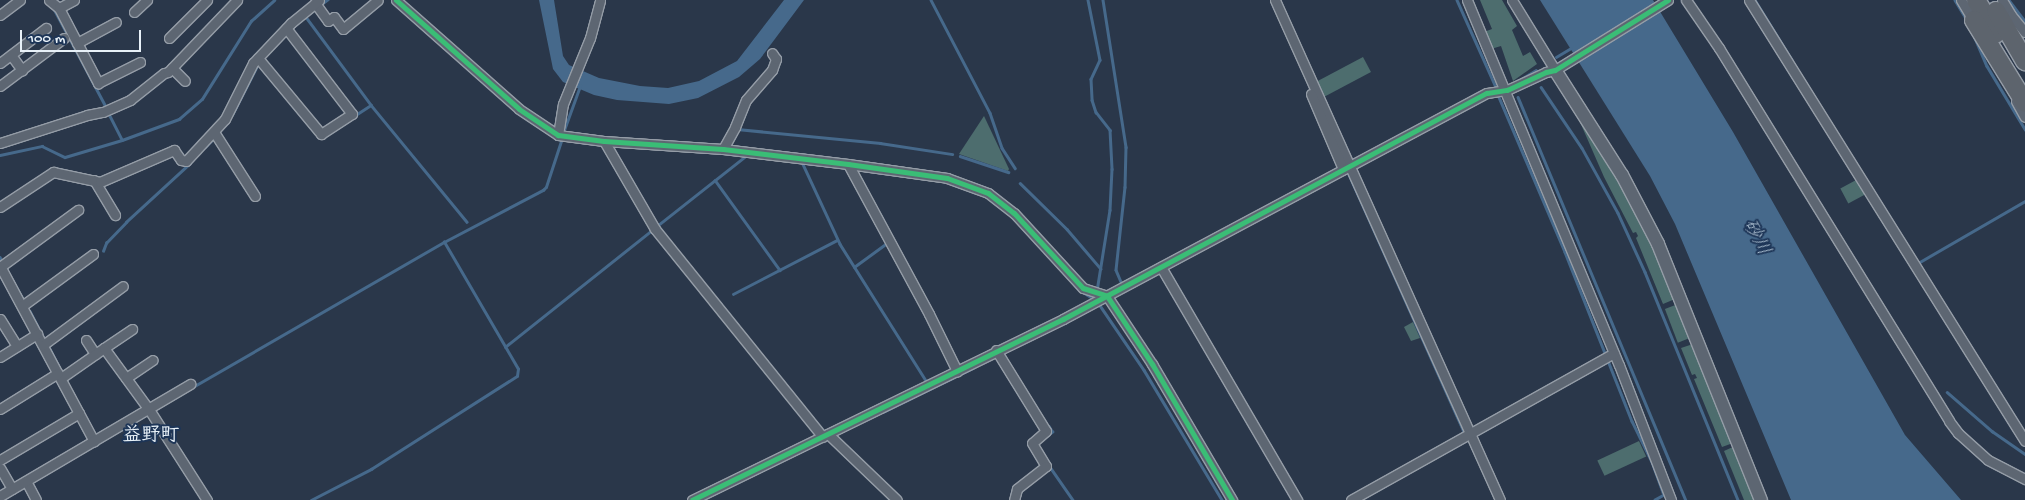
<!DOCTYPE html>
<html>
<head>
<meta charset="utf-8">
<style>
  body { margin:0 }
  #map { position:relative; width:2025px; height:500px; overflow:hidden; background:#2a374a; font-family:"Gochi Hand","Klee One",sans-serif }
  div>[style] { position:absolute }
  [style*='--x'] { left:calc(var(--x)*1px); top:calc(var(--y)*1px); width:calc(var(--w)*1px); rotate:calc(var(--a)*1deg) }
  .green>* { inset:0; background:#4d6d6e; transform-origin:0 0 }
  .water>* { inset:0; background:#46698b }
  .stream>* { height:2.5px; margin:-1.25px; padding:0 1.25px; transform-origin:1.25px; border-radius:1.25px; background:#46698b }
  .roads { filter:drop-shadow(1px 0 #959da7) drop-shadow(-1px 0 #959da7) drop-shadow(0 1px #959da7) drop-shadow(0 -1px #959da7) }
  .street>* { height:9px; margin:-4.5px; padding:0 4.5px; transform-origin:4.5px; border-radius:4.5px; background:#5d6672 }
  .secondary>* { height:12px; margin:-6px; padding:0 6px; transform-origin:6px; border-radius:6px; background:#5d6672 }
  .highway>* { height:18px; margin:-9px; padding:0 9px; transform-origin:9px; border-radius:9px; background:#5d646d }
  .cycleway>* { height:5px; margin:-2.5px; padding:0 2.5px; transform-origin:2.5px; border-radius:2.5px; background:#3abd76 }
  span { translate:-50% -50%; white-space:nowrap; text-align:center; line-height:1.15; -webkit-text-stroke:4px #1d3557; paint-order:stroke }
  .water-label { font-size:19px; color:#b0c3d4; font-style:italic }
  .neighbourhood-label { font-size:19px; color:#e8f1f8; font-weight:700 }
  .scale { position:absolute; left:20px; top:30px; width:121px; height:22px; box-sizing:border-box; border:2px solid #e8f1f8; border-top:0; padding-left:6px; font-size:15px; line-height:18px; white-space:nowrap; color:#e8f1f8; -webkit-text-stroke:4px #1d3557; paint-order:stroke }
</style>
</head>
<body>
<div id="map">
  <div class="green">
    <div style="clip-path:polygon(1480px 0,1502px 0,1517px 26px,1512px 30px,1523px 56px,1530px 52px,1537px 64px,1513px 81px,1501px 46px,1491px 49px,1484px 32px,1492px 29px)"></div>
    <div style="left:1363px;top:57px;width:17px;height:55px;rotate:62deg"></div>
    <div style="clip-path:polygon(1576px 113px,1614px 173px,1658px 257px,1675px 299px,1663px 304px,1636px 238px,1638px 236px,1636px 232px,1633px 233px,1604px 177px)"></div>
    <div style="clip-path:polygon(984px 116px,1009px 169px,1008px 171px,959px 154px)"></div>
    <div style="left:1858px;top:179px;width:17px;height:20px;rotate:62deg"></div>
    <div style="left:1678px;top:304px;width:36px;height:14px;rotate:69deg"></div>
    <div style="clip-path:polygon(1413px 322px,1420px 338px,1411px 341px,1404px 327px)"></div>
    <div style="clip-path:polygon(1693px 344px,1733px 443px,1722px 447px,1694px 379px,1697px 378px,1695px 374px,1692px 375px,1681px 348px)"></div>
    <div style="left:1639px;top:441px;width:17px;height:46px;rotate:65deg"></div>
    <div style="clip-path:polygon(1735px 446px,1756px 500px,1744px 500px,1724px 451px)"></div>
  </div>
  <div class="water">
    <div style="clip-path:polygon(539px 0,554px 0,563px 56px,569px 65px,599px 78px,640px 86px,668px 88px,699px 81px,737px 61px,784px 0,804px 0,760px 59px,739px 77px,698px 98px,669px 104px,617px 100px,594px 95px,563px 82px,553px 69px)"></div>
    <div style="clip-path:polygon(1540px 0,1653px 0,1733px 132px,1905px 435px,1961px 500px,1791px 500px,1675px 224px,1650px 176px)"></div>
  </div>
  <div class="stream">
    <div style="--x:931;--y:0;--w:127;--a:62.4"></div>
    <div style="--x:990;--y:113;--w:37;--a:71"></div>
    <div style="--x:1002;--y:148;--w:24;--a:57"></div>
    <div style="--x:1088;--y:0;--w:61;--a:78.7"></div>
    <div style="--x:1100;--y:60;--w:21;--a:115"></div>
    <div style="--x:1091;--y:79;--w:21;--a:87"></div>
    <div style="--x:1092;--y:100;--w:13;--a:72"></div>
    <div style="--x:1096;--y:112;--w:23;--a:52"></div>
    <div style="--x:1110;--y:130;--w:39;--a:87"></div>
    <div style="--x:1112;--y:169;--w:41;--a:92.8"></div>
    <div style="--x:1110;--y:210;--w:82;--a:99.1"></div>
    <div style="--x:1103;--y:0;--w:149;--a:81.1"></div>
    <div style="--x:1126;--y:147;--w:40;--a:91.4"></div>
    <div style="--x:1125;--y:187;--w:83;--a:96.2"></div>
    <div style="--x:1116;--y:270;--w:13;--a:67"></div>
    <div style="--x:1457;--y:0;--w:93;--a:65.9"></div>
    <div style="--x:1755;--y:0;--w:70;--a:58.3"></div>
    <div style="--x:1955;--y:0;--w:23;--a:59"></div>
    <div style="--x:2009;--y:0;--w:26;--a:53"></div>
    <div style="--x:320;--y:5;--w:9;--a:-36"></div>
    <div style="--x:54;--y:9;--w:111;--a:62"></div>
    <div style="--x:306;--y:17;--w:109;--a:53.5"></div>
    <div style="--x:371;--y:105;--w:151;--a:50.6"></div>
    <div style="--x:1975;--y:38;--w:30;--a:67"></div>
    <div style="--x:1987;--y:66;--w:74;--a:58.9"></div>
    <div style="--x:1556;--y:57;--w:17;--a:-31"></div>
    <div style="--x:1521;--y:79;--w:17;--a:-31"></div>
    <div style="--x:1541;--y:87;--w:73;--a:56.1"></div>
    <div style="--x:1582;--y:148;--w:74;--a:61"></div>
    <div style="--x:1618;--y:213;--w:65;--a:65.4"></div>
    <div style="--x:1645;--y:272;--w:246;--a:67.8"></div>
    <div style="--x:1499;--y:97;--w:168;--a:66.9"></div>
    <div style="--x:1565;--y:252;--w:182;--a:68.4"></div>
    <div style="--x:1632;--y:421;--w:46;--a:64"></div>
    <div style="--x:1652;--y:462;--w:35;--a:70"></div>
    <div style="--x:1664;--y:495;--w:10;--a:151"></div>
    <div style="--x:1518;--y:97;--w:437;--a:67.4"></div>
    <div style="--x:108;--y:112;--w:31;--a:63"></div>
    <div style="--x:232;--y:115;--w:57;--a:-63"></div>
    <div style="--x:354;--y:116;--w:20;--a:-33"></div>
    <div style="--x:737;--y:129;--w:144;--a:5.6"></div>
    <div style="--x:880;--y:143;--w:73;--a:8.7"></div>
    <div style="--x:563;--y:133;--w:50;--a:-70.1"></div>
    <div style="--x:205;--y:147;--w:14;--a:-45"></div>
    <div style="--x:0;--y:155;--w:43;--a:-12.1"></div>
    <div style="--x:42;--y:146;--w:25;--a:26"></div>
    <div style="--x:65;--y:157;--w:59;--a:-16.6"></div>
    <div style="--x:122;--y:140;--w:61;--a:-20.2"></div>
    <div style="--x:179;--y:119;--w:30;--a:-41"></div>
    <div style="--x:202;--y:99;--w:92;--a:-57.9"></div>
    <div style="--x:251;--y:21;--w:31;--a:-42"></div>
    <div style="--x:960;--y:156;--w:51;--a:18.4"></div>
    <div style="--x:802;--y:162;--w:90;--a:65.1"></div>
    <div style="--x:840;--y:244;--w:163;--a:57.8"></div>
    <div style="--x:1347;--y:170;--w:287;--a:65.9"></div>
    <div style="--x:715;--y:180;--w:111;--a:54.2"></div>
    <div style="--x:1020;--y:183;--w:66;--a:44.4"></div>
    <div style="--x:1067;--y:229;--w:52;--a:49.6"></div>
    <div style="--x:657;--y:226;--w:115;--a:-38.3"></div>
    <div style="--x:103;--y:251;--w:9;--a:-69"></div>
    <div style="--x:106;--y:243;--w:29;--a:-46"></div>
    <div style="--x:126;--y:222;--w:86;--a:-42.6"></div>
    <div style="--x:0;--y:257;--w:48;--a:61.3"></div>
    <div style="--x:1918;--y:263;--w:124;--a:-30.1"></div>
    <div style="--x:854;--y:267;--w:41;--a:-36"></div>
    <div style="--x:1080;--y:290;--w:17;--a:33"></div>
    <div style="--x:733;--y:294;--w:117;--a:-27.4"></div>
    <div style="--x:1099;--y:304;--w:80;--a:55.7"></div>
    <div style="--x:1144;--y:370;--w:152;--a:59"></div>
    <div style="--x:30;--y:311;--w:33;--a:63"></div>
    <div style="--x:48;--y:345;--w:29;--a:63"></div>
    <div style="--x:505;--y:347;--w:188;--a:-38.5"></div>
    <div style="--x:191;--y:388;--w:292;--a:-30"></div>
    <div style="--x:444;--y:242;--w:112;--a:-27.7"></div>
    <div style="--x:543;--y:190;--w:4;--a:-45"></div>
    <div style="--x:546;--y:187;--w:52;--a:-71.9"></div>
    <div style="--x:1947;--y:392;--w:60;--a:40.9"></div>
    <div style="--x:1992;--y:431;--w:40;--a:34.9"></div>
    <div style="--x:883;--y:412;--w:102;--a:-26.1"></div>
    <div style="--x:1045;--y:437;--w:9;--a:-36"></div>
    <div style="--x:1052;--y:432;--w:6;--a:-121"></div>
    <div style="--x:1048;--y:464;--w:44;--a:55.2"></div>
    <div style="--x:311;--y:500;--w:68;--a:-27.3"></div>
    <div style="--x:371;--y:469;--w:173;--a:-32.5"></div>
    <div style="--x:517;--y:376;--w:7;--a:-82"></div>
    <div style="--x:518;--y:369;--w:147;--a:-120.2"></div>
  </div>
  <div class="roads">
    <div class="street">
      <div style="--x:49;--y:0;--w:13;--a:39"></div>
      <div style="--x:59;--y:8;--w:85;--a:62.5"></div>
      <div style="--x:98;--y:83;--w:47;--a:-26.6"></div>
      <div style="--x:396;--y:0;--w:164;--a:41.5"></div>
      <div style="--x:519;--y:109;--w:47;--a:33.7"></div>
      <div style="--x:558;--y:135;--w:46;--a:7.4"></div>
      <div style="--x:604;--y:141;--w:119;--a:3.8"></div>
      <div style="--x:723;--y:149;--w:126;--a:6.8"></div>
      <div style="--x:848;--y:164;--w:100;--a:8"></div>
      <div style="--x:947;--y:178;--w:44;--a:20.1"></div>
      <div style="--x:988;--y:193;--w:33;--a:38"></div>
      <div style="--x:1014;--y:213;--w:102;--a:47.4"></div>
      <div style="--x:1083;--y:288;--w:25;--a:18"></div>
      <div style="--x:1107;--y:296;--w:82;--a:56.5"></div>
      <div style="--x:1152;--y:364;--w:158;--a:59.5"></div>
      <div style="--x:1275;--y:0;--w:548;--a:65.77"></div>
      <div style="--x:1467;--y:0;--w:395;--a:67.4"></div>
      <div style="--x:1619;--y:365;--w:145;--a:68.9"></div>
      <div style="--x:1512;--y:0;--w:82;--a:58.4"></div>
      <div style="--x:1686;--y:0;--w:58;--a:55.5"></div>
      <div style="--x:1719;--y:48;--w:438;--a:58.3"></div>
      <div style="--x:1949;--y:421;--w:15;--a:53"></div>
      <div style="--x:1958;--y:433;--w:40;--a:42"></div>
      <div style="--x:1988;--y:460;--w:42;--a:27.2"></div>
      <div style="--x:1749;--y:0;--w:520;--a:57.96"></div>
      <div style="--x:1961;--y:0;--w:27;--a:59"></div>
      <div style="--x:2002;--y:0;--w:17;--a:59"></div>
      <div style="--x:2011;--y:15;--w:22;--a:51"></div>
      <div style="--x:315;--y:3;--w:22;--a:54"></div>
      <div style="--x:328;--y:21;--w:7;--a:-34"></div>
      <div style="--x:334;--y:17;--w:15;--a:53"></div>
      <div style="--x:343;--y:29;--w:45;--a:-39.6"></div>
      <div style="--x:59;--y:8;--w:17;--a:-28"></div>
      <div style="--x:134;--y:12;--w:18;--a:-43"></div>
      <div style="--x:0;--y:15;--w:25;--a:-37"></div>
      <div style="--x:169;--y:38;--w:54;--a:-45"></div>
      <div style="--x:77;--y:43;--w:44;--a:-28.3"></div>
      <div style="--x:11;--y:55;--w:19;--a:54"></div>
      <div style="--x:258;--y:58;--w:99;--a:50.3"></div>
      <div style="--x:321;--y:134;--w:37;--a:-33"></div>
      <div style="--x:352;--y:114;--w:108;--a:-127.5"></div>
      <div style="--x:0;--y:63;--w:58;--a:-37.3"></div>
      <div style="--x:172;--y:68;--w:18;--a:45"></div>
      <div style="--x:0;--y:86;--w:80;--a:-36.9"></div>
      <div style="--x:1311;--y:94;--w:82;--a:66.9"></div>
      <div style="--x:2016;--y:101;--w:18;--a:61"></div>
      <div style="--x:214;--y:132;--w:76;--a:57.4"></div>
      <div style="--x:558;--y:135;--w:31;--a:-81"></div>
      <div style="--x:563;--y:104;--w:71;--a:-67.8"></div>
      <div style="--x:590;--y:38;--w:39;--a:-75"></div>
      <div style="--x:604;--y:141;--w:102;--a:59.9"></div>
      <div style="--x:655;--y:229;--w:267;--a:51.1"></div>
      <div style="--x:0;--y:143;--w:91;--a:-17.8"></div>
      <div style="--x:87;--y:115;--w:16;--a:-11"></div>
      <div style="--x:103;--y:112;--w:30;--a:-24"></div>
      <div style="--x:130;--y:100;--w:43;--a:-38.5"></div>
      <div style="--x:164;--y:73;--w:4;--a:-14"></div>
      <div style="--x:168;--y:72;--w:100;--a:-46.2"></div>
      <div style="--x:723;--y:149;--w:25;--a:-61"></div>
      <div style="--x:735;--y:127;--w:29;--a:-68"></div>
      <div style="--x:746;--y:100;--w:40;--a:-49"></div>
      <div style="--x:772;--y:70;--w:12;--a:-70"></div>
      <div style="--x:776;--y:59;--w:7;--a:-124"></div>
      <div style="--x:848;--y:164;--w:170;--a:61.6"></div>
      <div style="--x:929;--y:314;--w:64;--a:63.8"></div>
      <div style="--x:94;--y:180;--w:41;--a:59"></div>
      <div style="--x:0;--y:207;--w:64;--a:-33.4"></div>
      <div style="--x:53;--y:172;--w:48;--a:12"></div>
      <div style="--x:100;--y:182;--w:81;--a:-23.4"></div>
      <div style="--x:174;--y:150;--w:12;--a:55"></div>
      <div style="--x:181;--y:160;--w:5;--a:11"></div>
      <div style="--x:186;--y:161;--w:57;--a:-47.1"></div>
      <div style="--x:225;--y:119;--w:63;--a:-63.4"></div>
      <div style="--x:253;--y:63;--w:55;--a:-46.5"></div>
      <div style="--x:291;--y:23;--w:36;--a:-39"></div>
      <div style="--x:0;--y:266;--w:199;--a:61.8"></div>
      <div style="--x:0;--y:267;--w:97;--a:-36.2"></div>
      <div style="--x:1161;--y:267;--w:270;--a:59.7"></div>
      <div style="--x:22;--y:306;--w:88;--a:-36.2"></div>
      <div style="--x:0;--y:319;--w:32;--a:58"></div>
      <div style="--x:86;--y:340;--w:17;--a:57"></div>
      <div style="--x:43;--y:345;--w:99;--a:-36.4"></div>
      <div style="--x:104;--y:348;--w:34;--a:-34"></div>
      <div style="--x:996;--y:350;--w:95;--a:58.3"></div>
      <div style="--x:1046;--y:431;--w:18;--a:139"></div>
      <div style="--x:1032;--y:443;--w:27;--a:59"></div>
      <div style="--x:1046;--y:466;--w:37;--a:142"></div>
      <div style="--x:1017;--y:489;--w:11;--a:105"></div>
      <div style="--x:0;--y:357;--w:44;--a:-31.9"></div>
      <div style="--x:61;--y:378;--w:52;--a:-34.9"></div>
      <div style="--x:104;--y:348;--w:78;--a:53.9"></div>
      <div style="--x:150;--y:411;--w:106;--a:57.4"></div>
      <div style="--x:126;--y:378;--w:32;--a:-34"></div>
      <div style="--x:0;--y:409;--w:68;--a:-31.8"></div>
      <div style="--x:828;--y:434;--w:95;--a:43.7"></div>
      <div style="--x:0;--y:460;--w:92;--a:-30.7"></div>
      <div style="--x:0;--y:468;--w:24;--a:60"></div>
      <div style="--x:26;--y:481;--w:21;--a:62"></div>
      <div style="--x:0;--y:496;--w:221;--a:-30.5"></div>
      <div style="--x:692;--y:500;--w:413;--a:-26"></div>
      <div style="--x:1063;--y:319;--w:480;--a:-28.1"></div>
      <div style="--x:1487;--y:93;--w:20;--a:-9"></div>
      <div style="--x:1507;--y:90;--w:43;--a:-24.8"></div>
      <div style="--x:1546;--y:72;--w:9;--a:-13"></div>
      <div style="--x:1555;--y:70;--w:133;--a:-31.8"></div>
      <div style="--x:1351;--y:500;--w:301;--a:-29.2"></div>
    </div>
    <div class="secondary">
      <div style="--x:1555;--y:70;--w:125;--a:57.5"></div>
      <div style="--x:1622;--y:175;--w:78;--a:62.4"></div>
      <div style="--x:1658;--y:244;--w:276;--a:68.1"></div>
    </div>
    <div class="highway">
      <div style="--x:1976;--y:0;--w:39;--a:59"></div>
      <div style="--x:1996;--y:11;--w:58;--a:59.9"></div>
      <div style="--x:1974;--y:20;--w:97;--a:58.4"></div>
    </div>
  </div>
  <div class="cycleway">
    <div style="--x:396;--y:0;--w:164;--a:41.5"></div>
    <div style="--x:519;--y:109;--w:47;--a:33.7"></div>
    <div style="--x:558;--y:135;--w:46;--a:7.4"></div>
    <div style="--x:604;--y:141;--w:119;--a:3.8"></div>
    <div style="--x:723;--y:149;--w:126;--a:6.8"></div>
    <div style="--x:848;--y:164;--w:100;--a:8"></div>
    <div style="--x:947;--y:178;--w:44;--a:20.1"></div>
    <div style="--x:988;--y:193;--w:33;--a:38"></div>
    <div style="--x:1014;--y:213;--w:102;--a:47.4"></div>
    <div style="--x:1083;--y:288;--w:25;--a:18"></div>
    <div style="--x:1107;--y:296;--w:82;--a:56.5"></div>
    <div style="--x:1152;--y:364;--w:158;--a:59.5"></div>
    <div style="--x:692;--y:500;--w:413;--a:-26"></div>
    <div style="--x:1063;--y:319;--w:480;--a:-28.1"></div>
    <div style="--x:1487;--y:93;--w:20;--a:-9"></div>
    <div style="--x:1507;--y:90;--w:43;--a:-24.8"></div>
    <div style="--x:1546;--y:72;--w:9;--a:-13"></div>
    <div style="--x:1555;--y:70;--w:133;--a:-31.8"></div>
  </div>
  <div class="water-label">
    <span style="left:1755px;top:238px;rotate:63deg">砂川</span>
  </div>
  <div class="neighbourhood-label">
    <span style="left:151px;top:437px">益野町</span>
  </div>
  <div class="scale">100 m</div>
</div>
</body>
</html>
